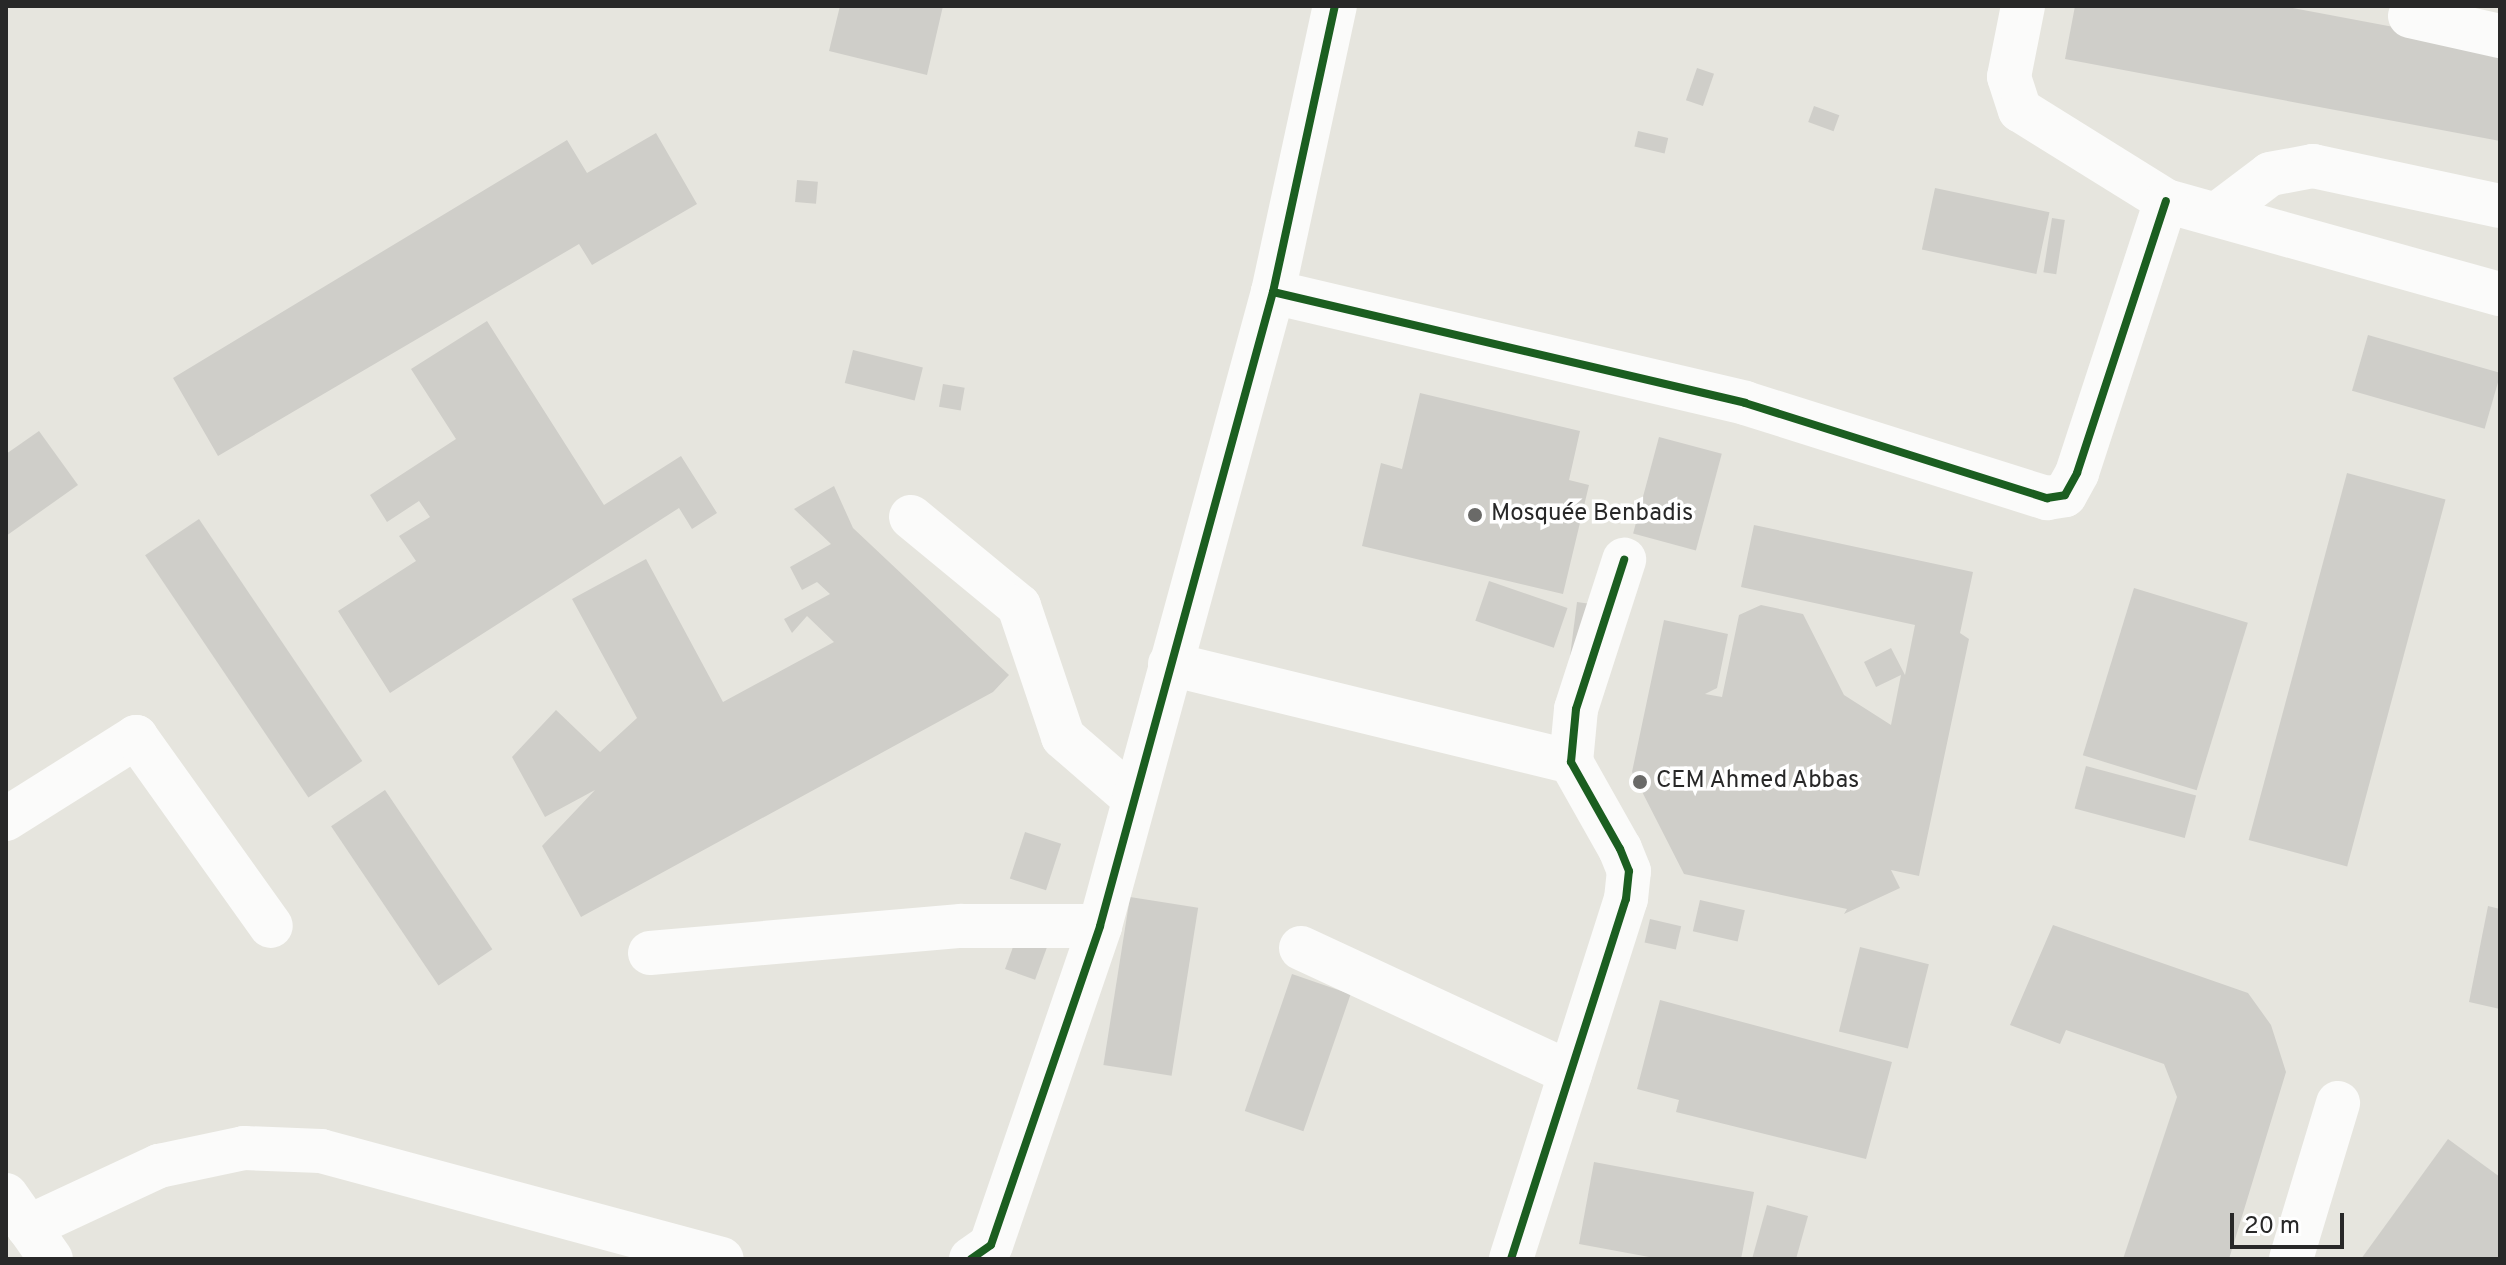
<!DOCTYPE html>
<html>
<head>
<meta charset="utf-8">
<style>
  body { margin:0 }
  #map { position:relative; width:2506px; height:1265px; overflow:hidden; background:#e6e5de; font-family:Overpass,sans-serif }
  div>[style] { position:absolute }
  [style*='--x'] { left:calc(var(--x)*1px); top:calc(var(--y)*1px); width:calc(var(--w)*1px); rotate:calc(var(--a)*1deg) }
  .building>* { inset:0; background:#cfcec9; transform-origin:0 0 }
  .minor>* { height:44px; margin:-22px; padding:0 22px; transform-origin:22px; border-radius:22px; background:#fbfbfa }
  .cycleway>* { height:8px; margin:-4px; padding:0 4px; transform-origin:4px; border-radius:4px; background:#1b5e20 }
  .dots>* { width:22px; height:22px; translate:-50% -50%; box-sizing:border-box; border:4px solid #fff; border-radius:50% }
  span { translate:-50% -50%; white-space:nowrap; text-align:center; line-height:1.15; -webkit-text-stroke:7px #fff; paint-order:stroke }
  .poi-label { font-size:24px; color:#282828 }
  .left { translate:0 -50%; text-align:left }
  .frame { position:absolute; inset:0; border:8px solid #282828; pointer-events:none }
  .scale { position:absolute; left:2230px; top:1213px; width:114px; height:36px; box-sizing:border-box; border:4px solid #282828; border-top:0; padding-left:10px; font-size:24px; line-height:28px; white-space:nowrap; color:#282828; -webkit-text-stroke:6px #fff; paint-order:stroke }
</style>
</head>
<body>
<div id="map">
  <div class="building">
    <div style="clip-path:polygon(840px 6px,943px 6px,927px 75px,829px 51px)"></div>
    <div style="clip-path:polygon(2075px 6px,2282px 6px,2500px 47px,2500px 141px,2065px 59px)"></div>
    <div style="left:1697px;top:68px;width:18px;height:34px;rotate:19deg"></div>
    <div style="left:1814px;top:106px;width:27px;height:17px;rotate:20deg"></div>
    <div style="left:1638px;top:131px;width:31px;height:16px;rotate:13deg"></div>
    <div style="clip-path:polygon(656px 133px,697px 204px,592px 265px,579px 244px,218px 456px,173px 378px,567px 140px,587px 173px)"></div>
    <div style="left:797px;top:180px;width:21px;height:22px;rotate:5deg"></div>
    <div style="left:1935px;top:188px;width:117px;height:63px;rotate:12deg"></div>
    <div style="left:2052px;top:218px;width:13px;height:55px;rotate:9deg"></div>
    <div style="clip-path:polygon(487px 321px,604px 505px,681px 456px,717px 513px,692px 529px,679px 508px,390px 693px,338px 611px,416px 561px,399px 536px,430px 517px,419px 501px,387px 522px,370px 495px,456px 439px,411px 369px)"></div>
    <div style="left:2368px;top:335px;width:138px;height:58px;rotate:16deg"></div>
    <div style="left:853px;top:350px;width:72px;height:34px;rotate:14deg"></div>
    <div style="left:943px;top:384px;width:22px;height:23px;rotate:10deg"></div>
    <div style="clip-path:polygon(1420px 393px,1580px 431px,1569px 480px,1589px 485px,1563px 594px,1362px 546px,1381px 463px,1402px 469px)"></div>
    <div style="clip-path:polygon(39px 431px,78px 485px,6px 536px,6px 454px)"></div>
    <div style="left:1659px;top:437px;width:65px;height:100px;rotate:15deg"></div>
    <div style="left:2347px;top:473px;width:102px;height:380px;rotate:15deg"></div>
    <div style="clip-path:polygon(834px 486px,853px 528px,1009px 675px,993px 692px,581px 917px,542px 846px,595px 790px,545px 817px,512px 757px,556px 710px,600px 752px,637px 718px,572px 599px,646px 559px,723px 702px,834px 642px,807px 616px,792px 633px,784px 619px,830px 594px,817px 582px,802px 590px,790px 567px,831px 544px,794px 509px)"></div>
    <div style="left:199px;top:519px;width:292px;height:65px;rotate:56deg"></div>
    <div style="clip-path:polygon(1754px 525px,1973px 572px,1960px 633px,1969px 639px,1919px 876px,1891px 870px,1900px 888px,1844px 914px,1847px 909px,1684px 874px,1632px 772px,1664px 620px,1728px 634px,1717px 688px,1705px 694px,1722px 697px,1739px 615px,1761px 605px,1803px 614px,1844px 695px,1891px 725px,1901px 675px,1876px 687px,1864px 662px,1891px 648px,1905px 675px,1915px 625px,1741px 587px)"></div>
    <div style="left:1489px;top:581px;width:83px;height:42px;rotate:19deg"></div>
    <div style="left:2134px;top:588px;width:119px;height:175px;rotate:17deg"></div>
    <div style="clip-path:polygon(1577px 602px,1605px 606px,1569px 664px)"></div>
    <div style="left:2086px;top:766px;width:114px;height:44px;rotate:15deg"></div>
    <div style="left:385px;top:790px;width:192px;height:65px;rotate:56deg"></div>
    <div style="left:1025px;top:832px;width:38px;height:49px;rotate:18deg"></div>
    <div style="left:1130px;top:897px;width:69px;height:170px;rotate:9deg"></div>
    <div style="left:1700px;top:900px;width:46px;height:32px;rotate:13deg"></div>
    <div style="clip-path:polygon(2488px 906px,2500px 909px,2500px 1009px,2469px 1002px)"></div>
    <div style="left:1650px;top:919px;width:32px;height:24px;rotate:13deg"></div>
    <div style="clip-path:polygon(2053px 925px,2248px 993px,2271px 1025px,2286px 1072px,2229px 1259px,2123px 1259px,2177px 1097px,2164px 1064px,2066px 1030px,2060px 1044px,2010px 1025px)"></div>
    <div style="left:1017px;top:936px;width:32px;height:35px;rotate:20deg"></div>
    <div style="left:1860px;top:947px;width:71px;height:87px;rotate:14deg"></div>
    <div style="left:1292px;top:974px;width:62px;height:145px;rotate:19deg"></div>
    <div style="clip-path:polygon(1660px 1000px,1892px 1062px,1866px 1159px,1676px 1112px,1679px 1100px,1637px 1089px)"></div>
    <div style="clip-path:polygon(2448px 1139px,2500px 1177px,2500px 1259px,2361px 1259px)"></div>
    <div style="clip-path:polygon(1594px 1162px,1754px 1192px,1741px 1259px,1660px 1259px,1579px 1244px)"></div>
    <div style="clip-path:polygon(1767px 1205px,1808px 1216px,1796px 1259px,1752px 1259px)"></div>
  </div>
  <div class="minor">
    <div style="--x:2023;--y:6;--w:72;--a:101.2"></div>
    <div style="--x:2009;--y:77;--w:35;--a:72"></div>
    <div style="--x:2020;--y:110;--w:172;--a:31.9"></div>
    <div style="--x:2166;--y:201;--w:347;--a:15.6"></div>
    <div style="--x:2410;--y:16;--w:92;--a:12.5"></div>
    <div style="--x:2217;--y:214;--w:66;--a:-37"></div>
    <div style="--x:2270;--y:174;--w:44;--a:-10.5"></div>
    <div style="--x:2313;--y:166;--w:191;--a:12.1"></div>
    <div style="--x:1273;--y:292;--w:485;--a:13.2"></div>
    <div style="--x:1745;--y:403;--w:317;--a:17.5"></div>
    <div style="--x:2047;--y:498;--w:18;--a:-9"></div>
    <div style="--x:2065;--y:495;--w:25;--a:-61"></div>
    <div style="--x:2077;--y:473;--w:286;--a:-71.9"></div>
    <div style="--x:911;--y:517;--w:140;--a:39.5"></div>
    <div style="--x:1019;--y:606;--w:138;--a:71.4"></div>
    <div style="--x:1063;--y:737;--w:89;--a:40.9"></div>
    <div style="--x:1170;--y:664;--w:413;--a:13.7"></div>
    <div style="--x:6;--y:819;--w:154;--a:-32.2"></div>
    <div style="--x:136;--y:737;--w:232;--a:54.5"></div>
    <div style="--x:1301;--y:948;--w:297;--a:24.9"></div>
    <div style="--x:650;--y:953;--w:312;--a:-5"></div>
    <div style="--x:961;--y:926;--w:139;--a:0"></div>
    <div style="--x:6;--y:1195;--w:78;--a:54.9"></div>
    <div style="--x:28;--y:1227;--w:145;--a:-25"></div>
    <div style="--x:159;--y:1166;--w:87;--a:-12"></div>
    <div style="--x:244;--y:1148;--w:77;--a:2.2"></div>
    <div style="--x:321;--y:1151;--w:415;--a:15.1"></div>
    <div style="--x:971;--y:1259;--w:24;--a:-35"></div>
    <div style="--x:991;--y:1245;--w:337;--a:-71.1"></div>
    <div style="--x:1100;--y:926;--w:657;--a:-74.74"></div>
    <div style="--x:1273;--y:292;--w:293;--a:-77.8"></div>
    <div style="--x:1511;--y:1259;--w:378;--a:-72.3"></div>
    <div style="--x:1626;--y:899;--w:28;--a:-84"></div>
    <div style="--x:1629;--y:871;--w:24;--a:-112"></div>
    <div style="--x:1620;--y:849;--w:100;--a:-119.4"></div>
    <div style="--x:1571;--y:762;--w:53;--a:-84.6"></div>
    <div style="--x:1576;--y:709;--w:157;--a:-72.1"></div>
    <div style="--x:2291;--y:1259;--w:163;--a:-73.2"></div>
  </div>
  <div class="cycleway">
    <div style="--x:1273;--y:292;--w:485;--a:13.2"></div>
    <div style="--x:1745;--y:403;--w:317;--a:17.5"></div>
    <div style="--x:2047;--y:498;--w:18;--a:-9"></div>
    <div style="--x:2065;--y:495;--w:25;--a:-61"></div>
    <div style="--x:2077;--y:473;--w:286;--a:-71.9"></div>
    <div style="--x:971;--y:1259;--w:24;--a:-35"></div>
    <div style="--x:991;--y:1245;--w:337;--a:-71.1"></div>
    <div style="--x:1100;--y:926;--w:657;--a:-74.74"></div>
    <div style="--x:1273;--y:292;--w:293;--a:-77.8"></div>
    <div style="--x:1511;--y:1259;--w:378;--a:-72.3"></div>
    <div style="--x:1626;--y:899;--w:28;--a:-84"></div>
    <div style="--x:1629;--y:871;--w:24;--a:-112"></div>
    <div style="--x:1620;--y:849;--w:100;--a:-119.4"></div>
    <div style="--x:1571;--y:762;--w:53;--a:-84.6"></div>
    <div style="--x:1576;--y:709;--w:157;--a:-72.1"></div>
  </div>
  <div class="dots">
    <div style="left:1475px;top:515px;background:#6a6a68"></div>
    <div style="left:1640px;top:782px;background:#6a6a68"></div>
  </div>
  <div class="poi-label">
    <span class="left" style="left:1491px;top:515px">Mosquée Benbadis</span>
    <span class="left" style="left:1656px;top:782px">CEM Ahmed Abbas</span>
  </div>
  <div class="frame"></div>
  <div class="scale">20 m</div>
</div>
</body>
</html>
